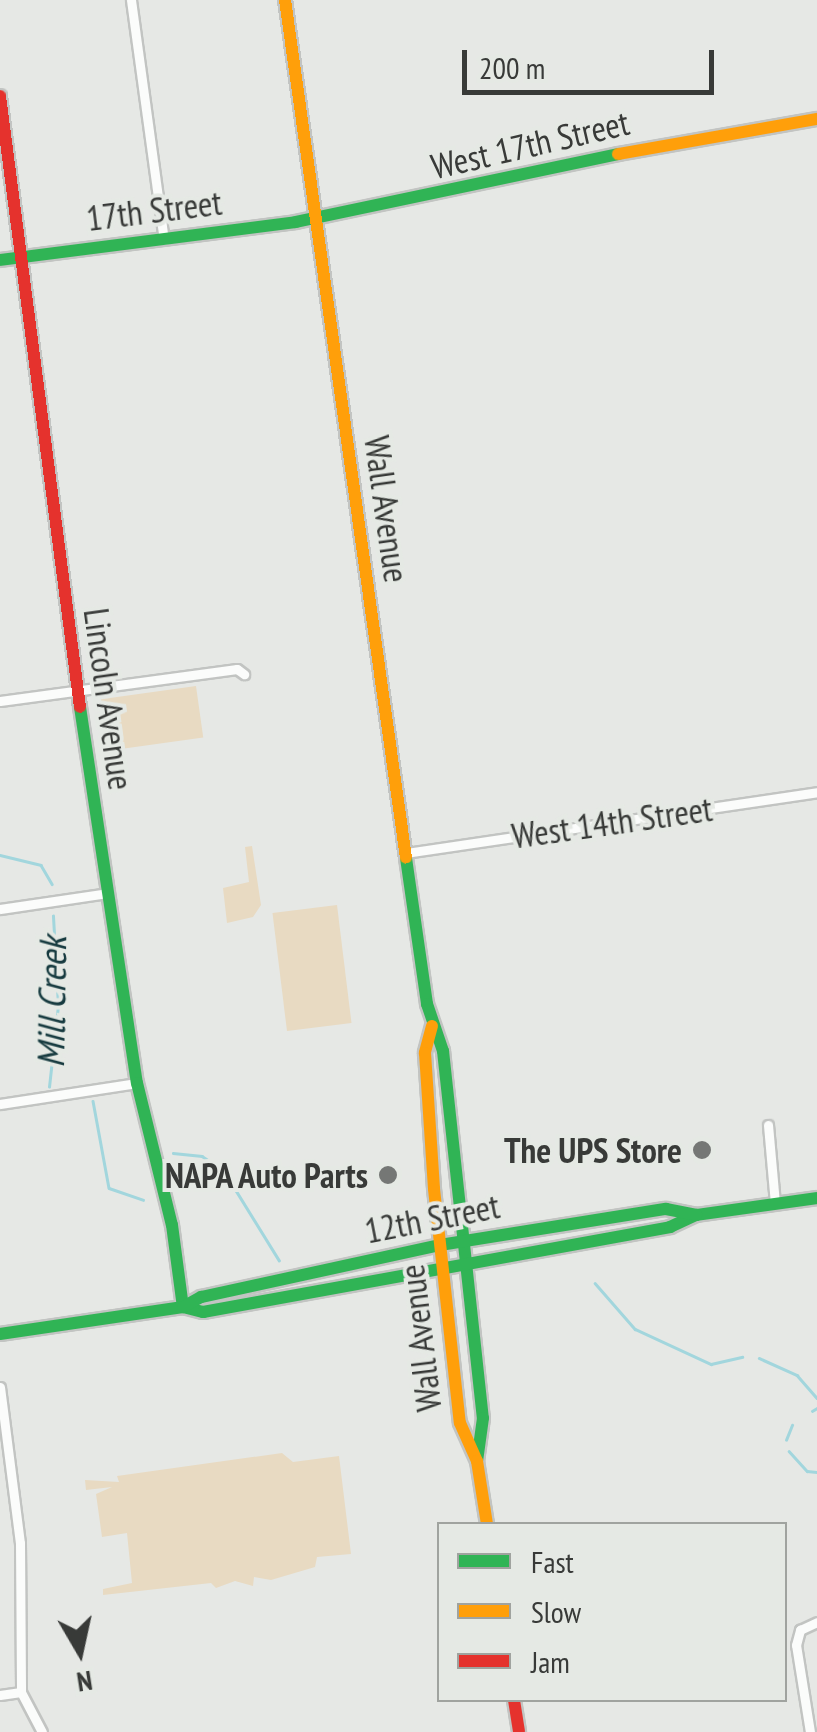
<!DOCTYPE html>
<html>
<head>
<meta charset="utf-8">
<style>
  body { margin:0 }
  #map { position:relative; width:817px; height:1732px; overflow:hidden; background:#e6e8e5; font-family:"PT Sans Narrow",sans-serif }
  div>[style] { position:absolute }
  [style*='--x'] { left:calc(var(--x)*1px); top:calc(var(--y)*1px); width:calc(var(--w)*1px); rotate:calc(var(--a)*1deg) }
  .green>* { inset:0; background:#e8dac2; transform-origin:0 0 }
  .stream>* { height:2.5px; margin:-1.25px; padding:0 1.25px; transform-origin:1.25px; border-radius:1.25px; background:#a2d6dd }
  .roads { filter:drop-shadow(2px 0 #c2c4c2) drop-shadow(-2px 0 #c2c4c2) drop-shadow(0 2px #c2c4c2) drop-shadow(0 -2px #c2c4c2) }
  .street>* { height:9px; margin:-4.5px; padding:0 4.5px; transform-origin:4.5px; border-radius:4.5px; background:#fbfcfb }
  .fast>* { height:12px; margin:-6px; padding:0 6px; transform-origin:6px; border-radius:6px; background:#30b455 }
  .slow>* { height:12px; margin:-6px; padding:0 6px; transform-origin:6px; border-radius:6px; background:#ff9f0a }
  .jam>* { height:12px; margin:-6px; padding:0 6px; transform-origin:6px; border-radius:6px; background:#e5322d }
  .dots>* { width:28px; height:28px; translate:-50% -50%; box-sizing:border-box; border:5px solid #e5e9e4; border-radius:50% }
  span { translate:-50% -50%; white-space:nowrap; text-align:center; line-height:1.15; -webkit-text-stroke:8px #e5e9e4; paint-order:stroke }
  .street-label { font-size:35px; color:#383a38 }
  .poi-label { font-size:35px; color:#383a38; font-weight:700 }
  .right { translate:-100% -50%; text-align:right }
  .water-label { font-size:38px; color:#163a3f; font-style:italic }
  .legend { position:absolute; left:437px; top:1522px; width:350px; height:180px; box-sizing:border-box; background:#e5e9e4; border:2px solid #a0a39f; margin:0; padding:12px 18px; list-style:none; font-size:30px; color:#383a38 }
  .legend li { display:flex; align-items:center; gap:20px; height:50px }
  .legend b { width:50px; border:2px solid #a0a39f }
  .north { position:absolute; left:30px; top:1602px; width:100px; height:100px; -webkit-text-stroke:8px #e5e9e4; paint-order:stroke; rotate:171deg; font-size:28px; font-weight:700; line-height:40px; text-align:center; color:#383a38 }
  .north::after { content:''; display:block; margin:auto; width:35px; height:45px; background:#383a38; clip-path:polygon(50% 0,100% 100%,50% 72%,0 100%) }
  .scale { position:absolute; left:462px; top:50px; width:252px; height:45px; box-sizing:border-box; border:5px solid #383a38; border-top:0; padding-left:12px; font-size:30px; line-height:35px; white-space:nowrap; color:#383a38; -webkit-text-stroke:8px #e5e9e4; paint-order:stroke }
</style>
</head>
<body>
<div id="map">
  <div class="green">
    <div style="left:196px;top:686px;width:52px;height:96px;rotate:82deg"></div>
    <div style="clip-path:polygon(252px 846px,261px 905px,253px 917px,227px 923px,223px 888px,249px 882px,245px 847px)"></div>
    <div style="left:337px;top:905px;width:119px;height:65px;rotate:83deg"></div>
    <div style="clip-path:polygon(282px 1453px,293px 1462px,339px 1456px,351px 1554px,317px 1557px,315px 1567px,271px 1580px,254px 1577px,253px 1586px,235px 1581px,216px 1588px,211px 1583px,103px 1595px,103px 1589px,132px 1583px,127px 1533px,102px 1537px,96px 1494px,112px 1487px,86px 1490px,85px 1480px,119px 1482px,117px 1476px)"></div>
  </div>
  <div class="stream">
    <div style="--x:0;--y:855;--w:42;--a:13.7"></div>
    <div style="--x:41;--y:865;--w:22;--a:60"></div>
    <div style="--x:49;--y:1087;--w:81;--a:-83.7"></div>
    <div style="--x:58;--y:1006;--w:90;--a:-93.2"></div>
    <div style="--x:93;--y:1101;--w:88;--a:79.6"></div>
    <div style="--x:109;--y:1188;--w:36;--a:19"></div>
    <div style="--x:173;--y:1153;--w:29;--a:6"></div>
    <div style="--x:202;--y:1156;--w:27;--a:34"></div>
    <div style="--x:224;--y:1171;--w:105;--a:58.3"></div>
    <div style="--x:595;--y:1283;--w:61;--a:49"></div>
    <div style="--x:635;--y:1329;--w:84;--a:24.7"></div>
    <div style="--x:711;--y:1364;--w:32;--a:-13"></div>
    <div style="--x:759;--y:1358;--w:42;--a:24.1"></div>
    <div style="--x:797;--y:1375;--w:30;--a:49"></div>
    <div style="--x:812;--y:1411;--w:6;--a:-31"></div>
    <div style="--x:786;--y:1440;--w:16;--a:-68"></div>
    <div style="--x:789;--y:1451;--w:27;--a:48"></div>
    <div style="--x:807;--y:1471;--w:10;--a:6"></div>
  </div>
  <div class="roads">
    <div class="street">
      <div style="--x:131;--y:0;--w:242;--a:82.2"></div>
      <div style="--x:0;--y:701;--w:239;--a:-7.7"></div>
      <div style="--x:237;--y:669;--w:9;--a:36"></div>
      <div style="--x:406;--y:853;--w:416;--a:-8.4"></div>
      <div style="--x:0;--y:909;--w:109;--a:-8.4"></div>
      <div style="--x:0;--y:1104;--w:139;--a:-8.7"></div>
      <div style="--x:768;--y:1125;--w:79;--a:84.9"></div>
      <div style="--x:0;--y:1387;--w:157;--a:82.7"></div>
      <div style="--x:20;--y:1543;--w:149;--a:89.6"></div>
      <div style="--x:21;--y:1692;--w:45;--a:62.3"></div>
      <div style="--x:0;--y:1695;--w:21;--a:-8"></div>
      <div style="--x:810;--y:1732;--w:88;--a:-99.1"></div>
      <div style="--x:796;--y:1645;--w:16;--a:-75"></div>
      <div style="--x:800;--y:1630;--w:19;--a:-25"></div>
    </div>
    <div class="fast">
      <div style="--x:0;--y:260;--w:298;--a:-7.3"></div>
      <div style="--x:296;--y:222;--w:329;--a:-11.9"></div>
      <div style="--x:80;--y:707;--w:380;--a:81.4"></div>
      <div style="--x:137;--y:1083;--w:146;--a:76.2"></div>
      <div style="--x:172;--y:1225;--w:83;--a:82.4"></div>
      <div style="--x:406;--y:858;--w:148;--a:81.8"></div>
      <div style="--x:427;--y:1004;--w:50;--a:71.2"></div>
      <div style="--x:443;--y:1051;--w:369;--a:83.8"></div>
      <div style="--x:483;--y:1418;--w:43;--a:97.9"></div>
      <div style="--x:183;--y:1307;--w:21;--a:14"></div>
      <div style="--x:203;--y:1312;--w:475;--a:-10.3"></div>
      <div style="--x:670;--y:1227;--w:29;--a:-25"></div>
      <div style="--x:696;--y:1215;--w:122;--a:-8"></div>
      <div style="--x:0;--y:1334;--w:185;--a:-8.4"></div>
      <div style="--x:183;--y:1307;--w:21;--a:-29"></div>
      <div style="--x:201;--y:1297;--w:245;--a:-12.3"></div>
      <div style="--x:440;--y:1245;--w:229;--a:-9.1"></div>
      <div style="--x:666;--y:1209;--w:31;--a:11"></div>
    </div>
    <div class="slow">
      <div style="--x:285;--y:0;--w:866;--a:81.97"></div>
      <div style="--x:618;--y:154;--w:202;--a:-10"></div>
      <div style="--x:432;--y:1026;--w:28;--a:105"></div>
      <div style="--x:425;--y:1053;--w:136;--a:86.2"></div>
      <div style="--x:434;--y:1189;--w:235;--a:83.7"></div>
      <div style="--x:460;--y:1423;--w:42;--a:65.9"></div>
      <div style="--x:477;--y:1461;--w:64;--a:81"></div>
    </div>
    <div class="jam">
      <div style="--x:0;--y:96;--w:616;--a:82.54"></div>
      <div style="--x:514;--y:1700;--w:32;--a:81"></div>
    </div>
  </div>
  <div class="dots">
    <div style="left:702px;top:1150px;background:#757775"></div>
    <div style="left:388px;top:1175px;background:#757775"></div>
  </div>
  <div class="street-label">
    <span style="left:530px;top:144px;rotate:-13deg">West 17th Street</span>
    <span style="left:154px;top:210px;rotate:-7deg">17th Street</span>
    <span style="left:387px;top:509px;rotate:82deg">Wall Avenue</span>
    <span style="left:109px;top:699px;rotate:82deg">Lincoln Avenue</span>
    <span style="left:612px;top:822px;rotate:-8deg">West 14th Street</span>
    <span style="left:432px;top:1218px;rotate:-11deg">12th Street</span>
    <span style="left:420px;top:1338px;rotate:-97deg">Wall Avenue</span>
  </div>
  <div class="poi-label">
    <span class="right" style="left:682px;top:1150px">The UPS Store</span>
    <span class="right" style="left:368px;top:1175px">NAPA Auto Parts</span>
  </div>
  <div class="water-label">
    <span style="left:51px;top:1002px;rotate:-89deg">Mill Creek</span>
  </div>
  <ul class="legend">
  <li><b style="height:12px;background:#30b455"></b>Fast</li>
  <li><b style="height:12px;background:#ff9f0a"></b>Slow</li>
  <li><b style="height:12px;background:#e5322d"></b>Jam</li>
  </ul>
  <div class="north">N</div>
  <div class="scale">200 m</div>
</div>
</body>
</html>
